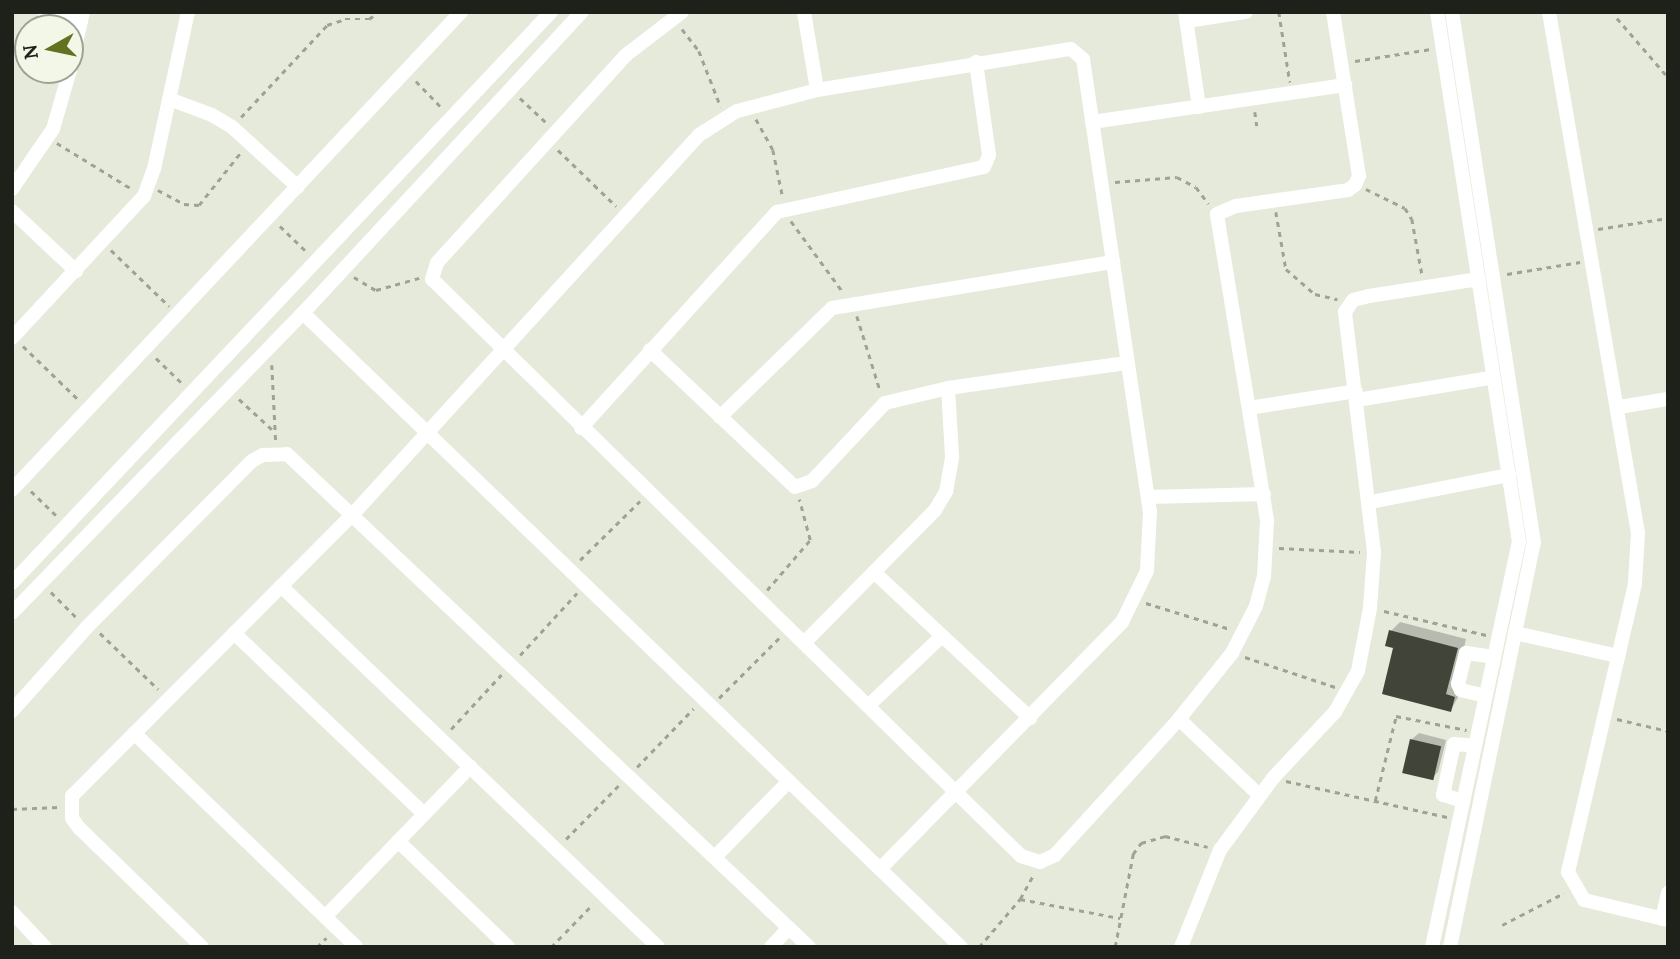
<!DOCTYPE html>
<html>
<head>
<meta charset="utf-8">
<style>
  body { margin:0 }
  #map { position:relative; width:1680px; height:959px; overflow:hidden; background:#e5eadb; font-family:Lora,serif }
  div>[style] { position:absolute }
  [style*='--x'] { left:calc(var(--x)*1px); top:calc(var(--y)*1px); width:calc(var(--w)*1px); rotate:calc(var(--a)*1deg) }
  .shadow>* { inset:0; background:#0003 }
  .building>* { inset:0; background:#414539; transform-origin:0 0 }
  .path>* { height:2.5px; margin-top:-1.25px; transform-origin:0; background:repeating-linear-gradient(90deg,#9fa397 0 5px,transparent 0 10px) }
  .minor>* { height:14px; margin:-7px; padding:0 7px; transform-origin:7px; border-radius:7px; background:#fff }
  span { translate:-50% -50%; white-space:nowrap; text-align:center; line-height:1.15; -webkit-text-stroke:7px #f3f7e8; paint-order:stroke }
  .frame { position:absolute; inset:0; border:14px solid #1e201a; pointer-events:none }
  .north { position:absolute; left:14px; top:14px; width:70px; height:70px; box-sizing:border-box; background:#f3f7e8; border:2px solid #9ea196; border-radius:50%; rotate:261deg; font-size:19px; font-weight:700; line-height:28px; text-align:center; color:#1e201a }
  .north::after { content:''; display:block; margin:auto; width:24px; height:32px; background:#617321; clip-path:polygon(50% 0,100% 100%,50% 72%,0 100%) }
</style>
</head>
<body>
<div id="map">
  <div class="shadow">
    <div style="clip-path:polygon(1400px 622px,1466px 639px,1455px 685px,1463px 688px,1451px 710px,1395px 647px,1391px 631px)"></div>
    <div style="clip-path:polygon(1419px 733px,1446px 740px,1438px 772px,1432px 778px,1412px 739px)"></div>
  </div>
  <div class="building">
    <div style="clip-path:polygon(1389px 630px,1458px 648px,1446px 694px,1455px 697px,1451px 712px,1382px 694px,1393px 648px,1385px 646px)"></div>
    <div style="left:1410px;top:739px;width:32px;height:35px;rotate:13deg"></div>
  </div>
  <div class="path">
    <div style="--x:1279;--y:12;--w:71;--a:81.1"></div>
    <div style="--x:1617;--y:18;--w:78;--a:49.2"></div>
    <div style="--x:682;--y:29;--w:28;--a:52"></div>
    <div style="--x:699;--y:51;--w:60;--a:68.6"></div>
    <div style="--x:1355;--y:61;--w:77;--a:-9"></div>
    <div style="--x:416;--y:81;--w:39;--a:46"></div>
    <div style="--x:520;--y:98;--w:35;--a:43"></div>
    <div style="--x:1255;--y:112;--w:14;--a:82"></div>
    <div style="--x:241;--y:117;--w:126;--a:-46.9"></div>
    <div style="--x:327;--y:25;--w:19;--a:-18"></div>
    <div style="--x:345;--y:19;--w:24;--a:0"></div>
    <div style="--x:369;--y:19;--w:11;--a:-38"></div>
    <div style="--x:756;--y:119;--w:35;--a:61"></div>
    <div style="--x:773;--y:150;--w:49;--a:78.2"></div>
    <div style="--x:57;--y:143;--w:88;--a:31.5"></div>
    <div style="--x:558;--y:150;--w:81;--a:44"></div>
    <div style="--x:1115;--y:182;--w:62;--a:-4.6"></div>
    <div style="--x:1177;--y:177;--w:21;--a:28"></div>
    <div style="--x:1196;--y:187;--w:21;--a:53"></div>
    <div style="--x:1366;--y:189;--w:43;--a:26"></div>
    <div style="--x:1405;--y:208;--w:13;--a:58"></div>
    <div style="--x:1412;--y:219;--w:56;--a:79.7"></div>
    <div style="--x:158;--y:190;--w:30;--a:28"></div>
    <div style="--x:184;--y:204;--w:15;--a:4"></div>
    <div style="--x:199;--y:205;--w:68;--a:-51.6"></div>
    <div style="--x:1276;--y:212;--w:58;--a:80"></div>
    <div style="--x:1286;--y:269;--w:38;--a:41"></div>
    <div style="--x:1315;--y:294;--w:23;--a:13"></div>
    <div style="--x:791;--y:221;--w:88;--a:53.8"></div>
    <div style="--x:280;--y:226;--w:39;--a:44"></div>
    <div style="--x:1598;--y:229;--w:71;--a:-8.9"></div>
    <div style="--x:111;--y:250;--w:81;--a:44"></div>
    <div style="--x:1507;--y:274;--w:74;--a:-9.3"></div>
    <div style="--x:354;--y:277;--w:26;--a:31"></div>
    <div style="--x:376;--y:290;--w:45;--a:-15.6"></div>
    <div style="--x:857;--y:316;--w:77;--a:72.7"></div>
    <div style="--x:23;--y:346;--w:78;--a:44"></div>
    <div style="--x:156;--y:358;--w:35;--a:44"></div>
    <div style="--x:272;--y:365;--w:78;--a:87.1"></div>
    <div style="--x:239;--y:399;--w:49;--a:42.5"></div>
    <div style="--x:31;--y:491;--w:35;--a:44"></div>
    <div style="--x:1279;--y:548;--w:81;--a:2.8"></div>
    <div style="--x:580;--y:560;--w:84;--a:-44.5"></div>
    <div style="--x:767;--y:590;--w:66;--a:-49.3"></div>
    <div style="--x:810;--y:540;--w:42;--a:-105"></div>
    <div style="--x:51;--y:592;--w:38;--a:45"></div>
    <div style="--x:1146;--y:603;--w:88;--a:17.2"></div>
    <div style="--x:1384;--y:611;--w:105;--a:13.2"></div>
    <div style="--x:100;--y:633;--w:81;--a:44"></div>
    <div style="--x:520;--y:655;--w:84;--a:-47.4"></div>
    <div style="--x:1245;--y:657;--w:95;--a:18.4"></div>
    <div style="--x:719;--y:698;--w:85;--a:-45"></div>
    <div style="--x:1617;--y:719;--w:52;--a:13.2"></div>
    <div style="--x:451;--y:729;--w:74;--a:-47.2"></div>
    <div style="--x:637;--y:767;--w:81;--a:-46"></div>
    <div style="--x:1286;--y:781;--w:165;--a:12.6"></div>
    <div style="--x:1375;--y:801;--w:88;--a:-76.1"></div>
    <div style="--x:1396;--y:716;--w:72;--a:11.2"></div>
    <div style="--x:12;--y:809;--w:47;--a:-2.4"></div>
    <div style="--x:566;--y:839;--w:77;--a:-45.5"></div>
    <div style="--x:1020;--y:899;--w:102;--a:10.8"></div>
    <div style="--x:1502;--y:925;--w:70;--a:-27.3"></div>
    <div style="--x:317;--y:947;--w:13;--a:-45"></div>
    <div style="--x:551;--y:947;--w:60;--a:-45.7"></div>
    <div style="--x:979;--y:947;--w:63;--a:-49.5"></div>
    <div style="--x:1020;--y:899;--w:29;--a:-61"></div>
    <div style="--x:1115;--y:947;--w:95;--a:-79"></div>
    <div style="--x:1133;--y:854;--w:14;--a:-54"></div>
    <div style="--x:1141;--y:843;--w:25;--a:-16"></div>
    <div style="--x:1165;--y:836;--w:44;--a:14.3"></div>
  </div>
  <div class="minor">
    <div style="--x:44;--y:12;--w:38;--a:15"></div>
    <div style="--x:682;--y:12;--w:71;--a:142.5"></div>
    <div style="--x:626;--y:55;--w:281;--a:132.3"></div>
    <div style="--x:437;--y:263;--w:17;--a:107"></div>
    <div style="--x:432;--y:279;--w:825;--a:44.41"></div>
    <div style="--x:1021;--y:856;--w:20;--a:18"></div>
    <div style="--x:1040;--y:862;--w:17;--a:-25"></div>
    <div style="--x:1055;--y:855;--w:184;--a:-47.6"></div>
    <div style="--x:1179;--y:719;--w:85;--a:-51.2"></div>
    <div style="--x:1232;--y:653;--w:53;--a:-62.9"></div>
    <div style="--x:1256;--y:606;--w:30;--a:-75"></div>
    <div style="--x:1264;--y:577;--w:57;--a:-87"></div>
    <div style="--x:1267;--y:520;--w:310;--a:-99.3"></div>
    <div style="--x:1217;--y:214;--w:21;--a:-23"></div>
    <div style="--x:1236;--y:206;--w:113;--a:-8.1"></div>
    <div style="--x:1348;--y:190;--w:9;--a:-36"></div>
    <div style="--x:1355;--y:185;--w:10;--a:-66"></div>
    <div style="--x:1359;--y:176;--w:166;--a:-99"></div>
    <div style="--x:804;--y:12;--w:79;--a:80.5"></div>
    <div style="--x:1185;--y:12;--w:96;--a:81.6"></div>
    <div style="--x:1549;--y:12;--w:529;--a:80.31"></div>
    <div style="--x:1638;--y:533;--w:51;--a:93.4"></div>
    <div style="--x:1635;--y:584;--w:296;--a:103.1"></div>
    <div style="--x:1568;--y:872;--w:32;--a:60"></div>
    <div style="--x:1584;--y:900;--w:86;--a:13.4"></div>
    <div style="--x:1187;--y:21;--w:60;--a:-8.7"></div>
    <div style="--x:70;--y:69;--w:58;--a:-77.2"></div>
    <div style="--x:169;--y:99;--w:46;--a:20.4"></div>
    <div style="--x:212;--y:115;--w:23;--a:31"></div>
    <div style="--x:232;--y:127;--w:89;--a:42.3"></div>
    <div style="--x:1092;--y:122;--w:256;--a:-8.3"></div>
    <div style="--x:12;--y:189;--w:73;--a:-55.7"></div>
    <div style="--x:53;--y:129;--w:61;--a:-73.9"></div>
    <div style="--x:12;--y:211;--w:88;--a:43.2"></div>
    <div style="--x:303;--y:313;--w:914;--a:43.94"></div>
    <div style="--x:12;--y:338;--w:194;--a:-47.1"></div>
    <div style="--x:144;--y:196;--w:29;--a:-70"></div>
    <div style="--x:154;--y:169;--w:161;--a:-77.8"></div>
    <div style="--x:650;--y:350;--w:199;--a:43.4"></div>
    <div style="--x:795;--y:487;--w:18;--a:-19"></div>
    <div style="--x:812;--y:481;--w:107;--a:-46.9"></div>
    <div style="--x:885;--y:403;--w:65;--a:-13.4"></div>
    <div style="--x:948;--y:388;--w:180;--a:-8"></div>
    <div style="--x:1357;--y:400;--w:135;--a:-9.4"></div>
    <div style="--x:1619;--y:407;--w:50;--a:-9.3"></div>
    <div style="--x:1249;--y:408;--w:108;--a:-9"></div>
    <div style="--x:720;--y:417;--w:156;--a:-44.2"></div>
    <div style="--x:832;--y:308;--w:285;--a:-9.3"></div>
    <div style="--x:581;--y:428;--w:292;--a:-47.8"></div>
    <div style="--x:777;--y:212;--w:212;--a:-12.3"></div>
    <div style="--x:984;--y:167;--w:13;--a:-67"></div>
    <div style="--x:989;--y:155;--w:94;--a:-98"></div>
    <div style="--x:12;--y:490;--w:656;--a:-46.79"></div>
    <div style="--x:1148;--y:497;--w:116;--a:-1.5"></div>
    <div style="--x:1371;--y:502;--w:141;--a:-11.1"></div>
    <div style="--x:874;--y:572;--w:214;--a:43.1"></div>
    <div style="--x:12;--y:583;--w:785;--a:-46.65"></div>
    <div style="--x:281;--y:586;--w:522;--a:43.76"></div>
    <div style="--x:12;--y:613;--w:418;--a:-45.9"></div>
    <div style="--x:303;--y:313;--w:410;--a:-47.2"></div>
    <div style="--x:234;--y:633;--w:262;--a:43.6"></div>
    <div style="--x:1515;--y:633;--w:106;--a:12.6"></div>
    <div style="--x:804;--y:643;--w:187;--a:-45.4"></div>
    <div style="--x:935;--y:510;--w:21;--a:-59"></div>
    <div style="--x:946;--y:492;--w:36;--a:-80"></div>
    <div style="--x:952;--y:457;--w:69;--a:-93.3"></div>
    <div style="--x:1486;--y:696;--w:26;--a:-167"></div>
    <div style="--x:1461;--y:690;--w:7;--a:-117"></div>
    <div style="--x:1458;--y:684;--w:32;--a:-76"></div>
    <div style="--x:1466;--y:653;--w:28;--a:8"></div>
    <div style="--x:868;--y:706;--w:102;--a:-43.4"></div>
    <div style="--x:12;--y:711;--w:113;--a:-48.2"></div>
    <div style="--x:87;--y:627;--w:234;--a:-45.2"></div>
    <div style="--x:252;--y:461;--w:13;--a:-29"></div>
    <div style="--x:263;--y:455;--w:24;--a:-2"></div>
    <div style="--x:287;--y:454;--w:718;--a:43.36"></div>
    <div style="--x:1179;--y:719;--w:110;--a:43.5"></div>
    <div style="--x:134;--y:733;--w:308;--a:43.9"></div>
    <div style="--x:1463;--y:801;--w:21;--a:-163"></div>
    <div style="--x:1443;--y:795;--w:52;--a:-77.8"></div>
    <div style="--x:1454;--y:744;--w:21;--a:5"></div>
    <div style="--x:398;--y:841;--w:153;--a:43.9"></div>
    <div style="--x:715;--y:857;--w:106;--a:-45.8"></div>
    <div style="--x:12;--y:912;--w:48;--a:46.7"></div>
    <div style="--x:325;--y:917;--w:209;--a:-46"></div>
    <div style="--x:1662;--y:919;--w:27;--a:-77"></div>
    <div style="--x:202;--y:947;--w:171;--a:-135.9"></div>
    <div style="--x:79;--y:828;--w:12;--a:-125"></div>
    <div style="--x:72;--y:818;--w:22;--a:-90"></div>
    <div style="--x:72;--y:796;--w:400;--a:-45.1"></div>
    <div style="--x:354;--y:513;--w:512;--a:-47.61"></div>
    <div style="--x:699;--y:135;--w:45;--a:-32.3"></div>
    <div style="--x:737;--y:111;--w:83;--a:-14.7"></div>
    <div style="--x:817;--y:90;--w:257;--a:-9.2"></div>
    <div style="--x:1071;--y:49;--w:16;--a:40"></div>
    <div style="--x:1083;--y:59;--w:457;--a:81.6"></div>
    <div style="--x:1150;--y:511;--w:60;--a:92.9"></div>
    <div style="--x:1147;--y:571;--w:57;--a:116.1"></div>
    <div style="--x:1122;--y:622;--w:346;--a:134.4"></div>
    <div style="--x:771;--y:947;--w:26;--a:-47"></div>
    <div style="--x:1181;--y:947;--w:105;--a:-68.1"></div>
    <div style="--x:1220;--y:850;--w:89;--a:-53.6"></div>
    <div style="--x:1273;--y:778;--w:91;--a:-46.8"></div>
    <div style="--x:1335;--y:712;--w:47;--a:-60.7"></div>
    <div style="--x:1358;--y:671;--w:64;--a:-79.2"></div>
    <div style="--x:1370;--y:608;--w:56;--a:-85.9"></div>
    <div style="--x:1374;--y:552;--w:242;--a:-96.9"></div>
    <div style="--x:1345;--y:312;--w:14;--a:-56"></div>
    <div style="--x:1353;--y:300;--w:16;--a:-14"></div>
    <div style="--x:1369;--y:296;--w:111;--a:-8.8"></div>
    <div style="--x:1432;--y:947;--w:414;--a:-77.9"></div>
    <div style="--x:1519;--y:542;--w:536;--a:-98.79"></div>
    <div style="--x:1450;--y:947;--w:413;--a:-78.3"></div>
    <div style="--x:1534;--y:543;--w:537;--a:-98.78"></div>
  </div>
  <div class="frame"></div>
  <div class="north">N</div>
</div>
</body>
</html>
